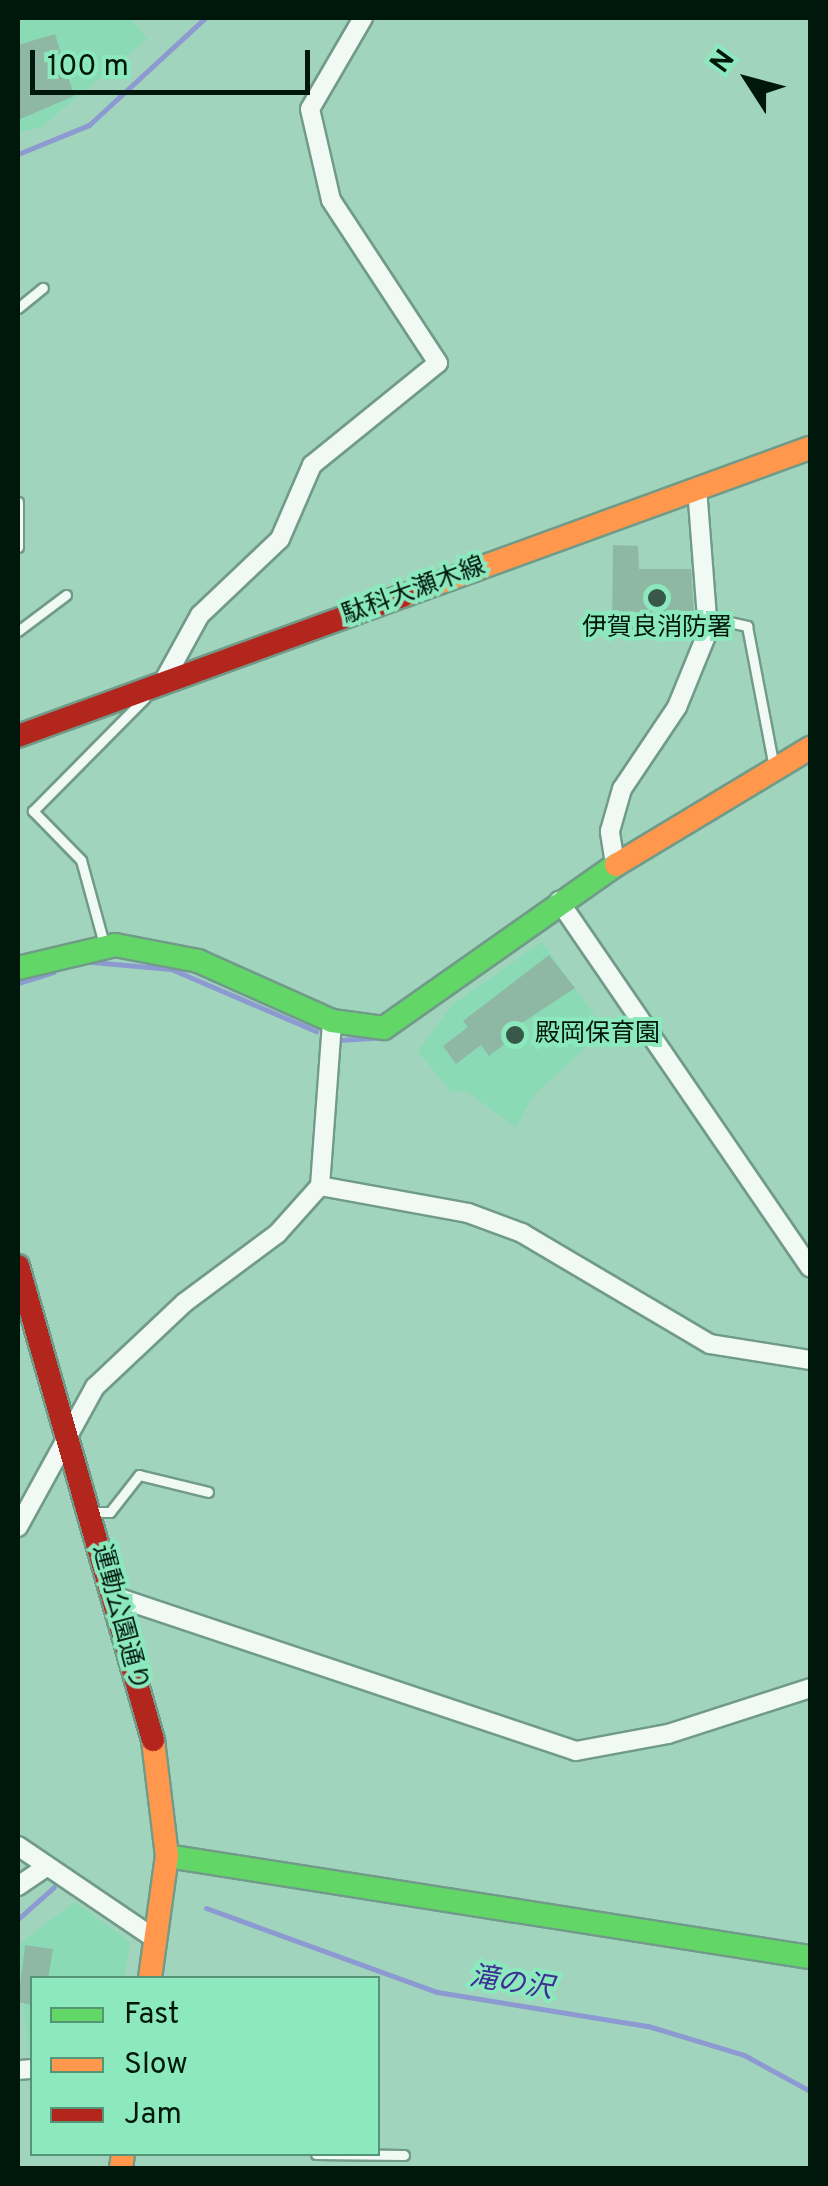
<!DOCTYPE html>
<html>
<head>
<meta charset="utf-8">
<style>
  body { margin:0 }
  #map { position:relative; width:828px; height:2186px; overflow:hidden; background:#a1d4bd; font-family:Overpass,"Noto Sans JP",sans-serif }
  div>[style] { position:absolute }
  [style*='--x'] { left:calc(var(--x)*1px); top:calc(var(--y)*1px); width:calc(var(--w)*1px); rotate:calc(var(--a)*1deg) }
  .built>* { inset:0; background:#8adab6 }
  .stream>* { height:5px; margin:-2.5px; padding:0 2.5px; transform-origin:2.5px; border-radius:2.5px; background:#8c9ad1 }
  .building>* { inset:0; background:#8eb7a4 }
  .roads { filter:drop-shadow(2px 0 #719b89) drop-shadow(-2px 0 #719b89) drop-shadow(0 2px #719b89) drop-shadow(0 -2px #719b89) }
  .lane>* { height:9px; margin:-4.5px; padding:0 4.5px; transform-origin:4.5px; border-radius:4.5px; background:#f1f9f5 }
  .street>* { height:18px; margin:-9px; padding:0 9px; transform-origin:9px; border-radius:9px; background:#f1f9f5 }
  .fast>* { height:22px; margin:-11px; padding:0 11px; transform-origin:11px; border-radius:11px; background:#63d668 }
  .slow>* { height:22px; margin:-11px; padding:0 11px; transform-origin:11px; border-radius:11px; background:#ff974d }
  .jam>* { height:22px; margin:-11px; padding:0 11px; transform-origin:11px; border-radius:11px; background:#b3261e }
  .dots>* { width:28px; height:28px; translate:-50% -50%; box-sizing:border-box; border:5px solid #8ce9be; border-radius:50% }
  span { translate:-50% -50%; white-space:nowrap; text-align:center; line-height:1.15; -webkit-text-stroke:8px #8ce9be; paint-order:stroke }
  .street-label { font-size:25px; color:#00170c }
  .poi-label { font-size:25px; color:#00170c }
  .left { translate:0 -50%; text-align:left }
  .water-label { font-size:28px; color:#3d2d94; font-style:italic }
  .frame { position:absolute; inset:0; border:20px solid #00170c; pointer-events:none }
  .legend { position:absolute; left:30px; top:1976px; width:350px; height:180px; box-sizing:border-box; background:#8ce9be; border:2px solid #549577; margin:0; padding:12px 18px; list-style:none; font-size:30px; color:#00170c }
  .legend li { display:flex; align-items:center; gap:20px; height:50px }
  .legend b { width:50px; border:2px solid #549577 }
  .north { position:absolute; left:698px; top:30px; width:100px; height:100px; -webkit-text-stroke:8px #8ce9be; paint-order:stroke; rotate:306deg; font-size:28px; font-weight:700; line-height:40px; text-align:center; color:#00170c }
  .north::after { content:''; display:block; margin:auto; width:35px; height:45px; background:#00170c; clip-path:polygon(50% 0,100% 100%,50% 72%,0 100%) }
  .scale { position:absolute; left:30px; top:50px; width:280px; height:45px; box-sizing:border-box; border:5px solid #00170c; border-top:0; padding-left:12px; font-size:30px; line-height:35px; white-space:nowrap; color:#00170c; -webkit-text-stroke:8px #8ce9be; paint-order:stroke }
</style>
</head>
<body>
<div id="map">
  <div class="built">
    <div style="clip-path:polygon(18px 18px,130px 18px,147px 39px,41px 127px,18px 133px)"></div>
    <div style="clip-path:polygon(542px 942px,605px 1030px,533px 1096px,516px 1127px,466px 1091px,451px 1092px,418px 1051px,452px 1005px)"></div>
    <div style="clip-path:polygon(75px 1902px,130px 1942px,124px 1978px,32px 1978px,29px 2057px,18px 1945px)"></div>
  </div>
  <div class="stream">
    <div style="--x:18;--y:154;--w:77;--a:-22.2"></div>
    <div style="--x:89;--y:125;--w:158;--a:-42.7"></div>
    <div style="--x:92;--y:962;--w:79;--a:5.1"></div>
    <div style="--x:171;--y:969;--w:158;--a:23.2"></div>
    <div style="--x:18;--y:983;--w:37;--a:-17"></div>
    <div style="--x:338;--y:1040;--w:50;--a:-3.4"></div>
    <div style="--x:206;--y:1908;--w:246;--a:20"></div>
    <div style="--x:437;--y:1992;--w:214;--a:9.2"></div>
    <div style="--x:648;--y:2026;--w:100;--a:16.8"></div>
    <div style="--x:744;--y:2055;--w:75;--a:28.6"></div>
    <div style="--x:18;--y:1919;--w:48;--a:-41.6"></div>
  </div>
  <div class="building">
    <div style="clip-path:polygon(55px 34px,74px 96px,18px 120px,18px 45px)"></div>
    <div style="clip-path:polygon(613px 545px,638px 546px,639px 569px,691px 569px,695px 627px,612px 631px)"></div>
    <div style="clip-path:polygon(549px 955px,575px 988px,502px 1036px,507px 1042px,489px 1056px,481px 1045px,456px 1064px,443px 1046px,468px 1027px,463px 1021px)"></div>
    <div style="clip-path:polygon(25px 1945px,53px 1949px,48px 1978px,32px 1978px,32px 2005px,18px 2002px)"></div>
  </div>
  <div class="roads">
    <div class="lane">
      <div style="--x:18;--y:308;--w:32;--a:-39"></div>
      <div style="--x:18;--y:502;--w:45;--a:90"></div>
      <div style="--x:724;--y:621;--w:24;--a:12"></div>
      <div style="--x:747;--y:626;--w:138;--a:79.2"></div>
      <div style="--x:18;--y:631;--w:60;--a:-36.9"></div>
      <div style="--x:104;--y:944;--w:87;--a:-105.3"></div>
      <div style="--x:81;--y:860;--w:69;--a:-134.4"></div>
      <div style="--x:33;--y:811;--w:159;--a:-45.3"></div>
      <div style="--x:93;--y:1512;--w:17;--a:0"></div>
      <div style="--x:110;--y:1512;--w:47;--a:-51.9"></div>
      <div style="--x:139;--y:1475;--w:71;--a:13.8"></div>
      <div style="--x:316;--y:2154;--w:88;--a:0.7"></div>
    </div>
    <div class="street">
      <div style="--x:162;--y:684;--w:79;--a:-61.2"></div>
      <div style="--x:200;--y:615;--w:110;--a:-43.5"></div>
      <div style="--x:280;--y:539;--w:81;--a:-66.6"></div>
      <div style="--x:312;--y:465;--w:162;--a:-39"></div>
      <div style="--x:438;--y:363;--w:195;--a:-123.3"></div>
      <div style="--x:331;--y:200;--w:93;--a:-103"></div>
      <div style="--x:310;--y:109;--w:105;--a:-59.8"></div>
      <div style="--x:615;--y:864;--w:33;--a:-99"></div>
      <div style="--x:610;--y:831;--w:44;--a:-74.1"></div>
      <div style="--x:622;--y:789;--w:99;--a:-56.1"></div>
      <div style="--x:677;--y:707;--w:82;--a:-67.8"></div>
      <div style="--x:708;--y:631;--w:142;--a:-94.4"></div>
      <div style="--x:559;--y:901;--w:444;--a:55.6"></div>
      <div style="--x:320;--y:1186;--w:150;--a:10.3"></div>
      <div style="--x:468;--y:1213;--w:58;--a:20.3"></div>
      <div style="--x:522;--y:1233;--w:218;--a:30.6"></div>
      <div style="--x:710;--y:1344;--w:101;--a:9.1"></div>
      <div style="--x:18;--y:1527;--w:160;--a:-61.2"></div>
      <div style="--x:95;--y:1387;--w:122;--a:-43.3"></div>
      <div style="--x:184;--y:1303;--w:116;--a:-36.6"></div>
      <div style="--x:277;--y:1234;--w:64;--a:-48.1"></div>
      <div style="--x:320;--y:1186;--w:165;--a:-85.8"></div>
      <div style="--x:113;--y:1596;--w:488;--a:18.5"></div>
      <div style="--x:576;--y:1751;--w:94;--a:-10.5"></div>
      <div style="--x:668;--y:1734;--w:149;--a:-17.9"></div>
      <div style="--x:18;--y:1846;--w:168;--a:34.1"></div>
      <div style="--x:18;--y:1886;--w:32;--a:-34"></div>
      <div style="--x:18;--y:2070;--w:14;--a:-4"></div>
    </div>
    <div class="fast">
      <div style="--x:18;--y:968;--w:100;--a:-13.3"></div>
      <div style="--x:115;--y:945;--w:85;--a:10.9"></div>
      <div style="--x:198;--y:961;--w:147;--a:24.1"></div>
      <div style="--x:332;--y:1021;--w:52;--a:7.7"></div>
      <div style="--x:384;--y:1028;--w:284;--a:-35.1"></div>
      <div style="--x:167;--y:1856;--w:651;--a:8.93"></div>
    </div>
    <div class="slow">
      <div style="--x:403;--y:596;--w:433;--a:-20"></div>
      <div style="--x:616;--y:865;--w:227;--a:-31.1"></div>
      <div style="--x:150;--y:1978;--w:123;--a:-82.1"></div>
      <div style="--x:167;--y:1856;--w:117;--a:-96.9"></div>
      <div style="--x:121;--y:2168;--w:14;--a:-82"></div>
    </div>
    <div class="jam">
      <div style="--x:18;--y:736;--w:410;--a:-20"></div>
      <div style="--x:18;--y:1266;--w:493;--a:74.1"></div>
    </div>
  </div>
  <div class="dots">
    <div style="left:657px;top:598px;background:#38594a"></div>
    <div style="left:515px;top:1035px;background:#38594a"></div>
  </div>
  <div class="street-label">
    <span style="left:414px;top:592px;rotate:-20deg">駄科大瀬木線</span>
    <span style="left:119px;top:1618px;rotate:75deg">運動公園通り</span>
  </div>
  <div class="poi-label">
    <span style="left:657px;top:629px">伊賀良消防署</span>
    <span class="left" style="left:535px;top:1035px">殿岡保育園</span>
  </div>
  <div class="water-label">
    <span style="left:511px;top:1984px;rotate:9deg">滝の沢</span>
  </div>
  <div class="frame"></div>
  <ul class="legend">
  <li><b style="height:12px;background:#63d668"></b>Fast</li>
  <li><b style="height:12px;background:#ff974d"></b>Slow</li>
  <li><b style="height:12px;background:#b3261e"></b>Jam</li>
  </ul>
  <div class="north">N</div>
  <div class="scale">100 m</div>
</div>
</body>
</html>
